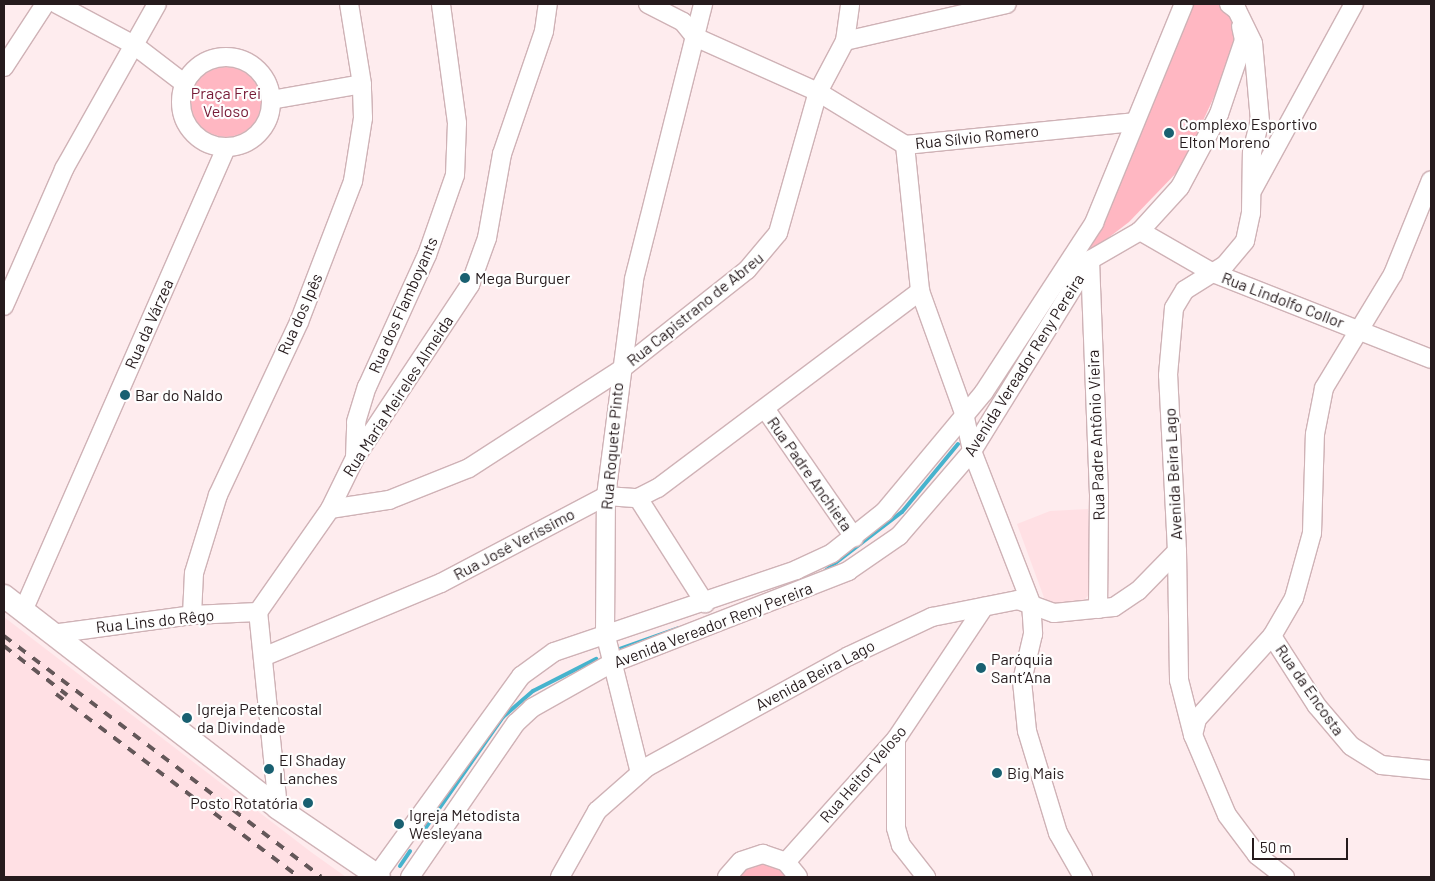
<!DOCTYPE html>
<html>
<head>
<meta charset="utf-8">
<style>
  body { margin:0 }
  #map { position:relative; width:1435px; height:881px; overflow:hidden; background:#feecee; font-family:Barlow,sans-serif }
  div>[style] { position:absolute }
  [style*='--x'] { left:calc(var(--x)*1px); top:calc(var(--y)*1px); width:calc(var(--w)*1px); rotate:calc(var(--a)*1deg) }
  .built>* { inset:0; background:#ffe0e4 }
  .green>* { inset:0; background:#ffb7c2 }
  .round { border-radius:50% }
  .stream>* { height:4px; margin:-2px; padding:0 2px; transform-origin:2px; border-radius:2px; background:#47b3cd }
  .roads { filter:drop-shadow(1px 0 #cfb2b6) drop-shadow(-1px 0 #cfb2b6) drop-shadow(0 1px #cfb2b6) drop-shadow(0 -1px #cfb2b6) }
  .minor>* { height:18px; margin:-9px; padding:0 9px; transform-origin:9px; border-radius:9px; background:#fff }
  .minor>.ring { margin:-9px; padding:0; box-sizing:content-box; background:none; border:18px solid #fff; border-radius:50% }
  .major>* { height:22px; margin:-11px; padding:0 11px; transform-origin:11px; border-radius:11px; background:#fff }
  .rail>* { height:4px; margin-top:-2px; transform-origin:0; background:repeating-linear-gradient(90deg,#645759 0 9px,transparent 0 18px) }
  .dots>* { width:14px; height:14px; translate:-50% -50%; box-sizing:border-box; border:2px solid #fefefe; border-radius:50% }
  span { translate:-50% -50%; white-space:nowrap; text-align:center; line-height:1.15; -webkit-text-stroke:4.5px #fefefe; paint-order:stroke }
  .park-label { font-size:16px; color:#771a36 }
  .poi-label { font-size:16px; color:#261b1d }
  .left { translate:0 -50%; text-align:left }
  .right { translate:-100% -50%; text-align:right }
  .street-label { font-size:16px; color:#261b1d }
  .frame { position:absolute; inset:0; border:5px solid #261b1d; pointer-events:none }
  .scale { position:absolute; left:1252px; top:838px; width:96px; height:22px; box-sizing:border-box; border:2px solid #261b1d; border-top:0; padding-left:6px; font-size:15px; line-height:18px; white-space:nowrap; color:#261b1d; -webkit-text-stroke:4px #fefefe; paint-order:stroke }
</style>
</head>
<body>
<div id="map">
  <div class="built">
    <div style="clip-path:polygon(1088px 509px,1091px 592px,1080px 605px,1046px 603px,1017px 524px,1050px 511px)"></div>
    <div style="clip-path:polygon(4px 617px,311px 852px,346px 877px,4px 877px)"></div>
  </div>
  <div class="green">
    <div style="clip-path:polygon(1194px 4px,1221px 4px,1233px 17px,1238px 37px,1214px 97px,1181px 168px,1129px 222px,1082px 258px)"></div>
    <div class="round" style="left:191px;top:67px;width:70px;height:70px"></div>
    <div style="clip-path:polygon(763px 856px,796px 877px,729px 877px)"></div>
  </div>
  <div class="stream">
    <div style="--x:825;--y:571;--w:97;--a:-37.5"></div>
    <div style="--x:902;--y:512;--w:88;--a:-50.5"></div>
    <div style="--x:617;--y:650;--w:66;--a:-19.5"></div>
    <div style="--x:422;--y:833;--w:141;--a:-55.1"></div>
    <div style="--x:503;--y:717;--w:40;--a:-41"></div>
    <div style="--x:533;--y:691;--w:71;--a:-26.9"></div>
    <div style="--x:400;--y:866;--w:18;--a:-56"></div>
  </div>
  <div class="roads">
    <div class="minor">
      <div style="--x:57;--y:4;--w:87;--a:28"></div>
      <div style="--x:134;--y:45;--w:64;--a:37.4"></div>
      <div style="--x:648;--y:4;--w:39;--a:27"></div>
      <div style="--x:683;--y:22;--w:19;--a:51"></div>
      <div style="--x:695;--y:37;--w:135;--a:24.1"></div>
      <div style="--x:818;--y:92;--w:102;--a:31.3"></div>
      <div style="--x:905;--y:145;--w:230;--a:-5.7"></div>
      <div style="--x:845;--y:41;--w:166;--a:-12.9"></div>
      <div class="ring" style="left:181px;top:57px;width:72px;height:72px"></div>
      <div style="--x:4;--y:67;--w:75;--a:-56.9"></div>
      <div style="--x:271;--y:100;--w:92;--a:-10"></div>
      <div style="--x:905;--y:145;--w:147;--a:84.1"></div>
      <div style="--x:920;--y:291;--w:130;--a:70.2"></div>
      <div style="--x:964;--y:413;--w:39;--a:78"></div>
      <div style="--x:972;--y:451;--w:163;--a:68.8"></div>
      <div style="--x:1031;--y:603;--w:31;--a:86"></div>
      <div style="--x:1033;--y:634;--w:48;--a:103.2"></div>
      <div style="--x:1022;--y:681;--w:50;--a:84.3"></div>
      <div style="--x:1027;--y:731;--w:107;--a:73.1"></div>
      <div style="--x:1058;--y:833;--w:51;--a:60.4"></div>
      <div style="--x:1253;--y:189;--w:211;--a:-61.4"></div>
      <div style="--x:1140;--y:231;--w:84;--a:29.9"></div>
      <div style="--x:1213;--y:273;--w:234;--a:21.5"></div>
      <div style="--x:1090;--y:260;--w:236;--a:87.8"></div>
      <div style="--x:1099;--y:496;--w:113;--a:90.5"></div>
      <div style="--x:4;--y:306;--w:150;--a:-66.3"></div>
      <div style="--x:64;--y:169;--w:189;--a:-60.6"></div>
      <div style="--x:766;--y:410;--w:155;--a:55.3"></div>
      <div style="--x:355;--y:458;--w:36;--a:-88"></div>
      <div style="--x:356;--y:422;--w:37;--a:-73"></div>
      <div style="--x:367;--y:387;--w:145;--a:-65.6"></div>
      <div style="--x:427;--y:255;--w:85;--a:-70.7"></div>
      <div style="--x:455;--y:175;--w:52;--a:-87.8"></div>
      <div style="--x:457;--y:123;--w:120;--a:-97.7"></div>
      <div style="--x:638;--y:498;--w:125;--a:57.5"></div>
      <div style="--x:330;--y:509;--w:60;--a:-8.7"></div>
      <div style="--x:389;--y:500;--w:86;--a:-21.8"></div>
      <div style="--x:469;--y:468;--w:179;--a:-32.9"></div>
      <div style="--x:619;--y:371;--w:163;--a:-38.3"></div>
      <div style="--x:747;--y:270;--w:48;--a:-50"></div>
      <div style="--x:778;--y:233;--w:147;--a:-74.2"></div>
      <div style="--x:818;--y:92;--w:58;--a:-62.1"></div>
      <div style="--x:845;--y:41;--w:37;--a:-82"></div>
      <div style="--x:1177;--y:551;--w:129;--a:89.1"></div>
      <div style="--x:1179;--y:680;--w:57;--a:75.7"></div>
      <div style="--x:23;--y:611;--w:506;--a:-66.33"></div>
      <div style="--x:192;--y:615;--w:42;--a:-87.3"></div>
      <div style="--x:194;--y:573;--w:82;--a:-72.9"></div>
      <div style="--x:218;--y:495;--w:191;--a:-64.9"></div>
      <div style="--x:299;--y:322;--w:151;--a:-69"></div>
      <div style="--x:353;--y:181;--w:64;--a:-81"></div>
      <div style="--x:363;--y:118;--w:34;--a:-92"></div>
      <div style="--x:362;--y:84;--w:81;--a:-99.2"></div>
      <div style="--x:52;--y:634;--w:141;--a:-7.7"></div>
      <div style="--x:192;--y:615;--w:66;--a:-2.6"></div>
      <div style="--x:1272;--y:636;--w:83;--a:57.3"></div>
      <div style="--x:1317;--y:706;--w:52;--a:49.6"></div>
      <div style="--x:1351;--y:746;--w:36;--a:32"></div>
      <div style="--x:1381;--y:765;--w:50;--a:5.7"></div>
      <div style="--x:263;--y:657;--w:193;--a:-22.6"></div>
      <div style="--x:441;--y:583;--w:187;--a:-27.8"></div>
      <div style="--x:606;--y:496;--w:32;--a:4"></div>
      <div style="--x:638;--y:498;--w:22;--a:-27"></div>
      <div style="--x:658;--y:488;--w:328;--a:-36.9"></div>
      <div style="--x:896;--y:739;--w:89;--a:90"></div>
      <div style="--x:896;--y:828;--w:18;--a:74"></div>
      <div style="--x:901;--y:845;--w:41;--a:52"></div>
      <div style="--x:640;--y:773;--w:144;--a:-104"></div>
      <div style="--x:605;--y:633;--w:137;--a:-89.6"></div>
      <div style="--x:606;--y:496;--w:219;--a:-82.6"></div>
      <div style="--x:634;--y:279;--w:284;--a:-75.9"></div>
      <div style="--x:278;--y:808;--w:197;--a:-95.8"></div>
      <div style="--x:258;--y:612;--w:126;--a:-55"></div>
      <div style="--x:330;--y:509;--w:57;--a:-63.9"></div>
      <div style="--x:355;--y:458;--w:208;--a:-56.4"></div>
      <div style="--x:470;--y:285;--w:50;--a:-70.1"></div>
      <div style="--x:487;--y:238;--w:85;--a:-79.9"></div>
      <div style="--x:502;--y:154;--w:130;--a:-71.1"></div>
      <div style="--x:544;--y:31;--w:27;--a:-82"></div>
      <div style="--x:786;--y:862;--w:165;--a:-48.2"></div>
      <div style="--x:896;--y:739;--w:159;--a:-56.3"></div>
      <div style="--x:377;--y:875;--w:246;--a:-54.1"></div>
      <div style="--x:521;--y:676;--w:41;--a:-36"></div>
      <div style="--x:554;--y:652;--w:256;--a:-18.7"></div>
      <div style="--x:796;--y:570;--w:40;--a:-25"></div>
      <div style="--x:832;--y:553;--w:66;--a:-38.3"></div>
      <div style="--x:884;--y:512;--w:156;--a:-50.2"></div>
      <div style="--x:984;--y:392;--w:202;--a:-56.9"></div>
      <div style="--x:1094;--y:223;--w:237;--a:-67.7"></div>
      <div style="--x:410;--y:877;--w:187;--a:-55.5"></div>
      <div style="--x:516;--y:723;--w:22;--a:-43"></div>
      <div style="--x:532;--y:708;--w:90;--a:-29.4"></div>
      <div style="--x:610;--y:664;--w:256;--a:-21.3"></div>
      <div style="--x:848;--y:571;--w:62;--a:-34.5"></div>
      <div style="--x:899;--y:536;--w:112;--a:-49.3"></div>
      <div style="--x:972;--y:451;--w:225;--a:-58.3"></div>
      <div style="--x:1090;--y:260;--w:58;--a:-30.1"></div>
      <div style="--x:1140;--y:231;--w:59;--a:-47.7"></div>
      <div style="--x:1180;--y:187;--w:83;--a:-61.9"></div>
      <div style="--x:1219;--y:114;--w:78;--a:-71.3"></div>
      <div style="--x:1244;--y:40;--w:14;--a:-102"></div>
      <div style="--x:560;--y:877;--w:76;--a:-60.7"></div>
      <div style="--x:597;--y:811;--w:67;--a:-41.3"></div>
      <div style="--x:647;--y:767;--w:230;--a:-28.8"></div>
      <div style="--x:849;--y:656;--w:92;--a:-25.2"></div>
      <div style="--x:932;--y:617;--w:88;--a:-11.2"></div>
      <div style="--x:1018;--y:600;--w:38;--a:20"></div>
      <div style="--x:1054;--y:613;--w:60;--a:-5.7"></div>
      <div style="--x:1114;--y:607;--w:29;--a:-34"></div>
      <div style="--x:1138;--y:591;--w:56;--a:-45.7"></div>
      <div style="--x:1177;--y:551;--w:176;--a:-92.9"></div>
      <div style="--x:1168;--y:375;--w:67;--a:-84.9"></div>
      <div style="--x:1174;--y:308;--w:21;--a:-59"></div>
      <div style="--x:1185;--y:290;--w:47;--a:-32"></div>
      <div style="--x:1225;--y:265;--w:31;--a:-50"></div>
      <div style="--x:1245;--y:241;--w:29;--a:-78"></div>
      <div style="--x:1251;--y:213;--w:61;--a:-89.1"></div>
      <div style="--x:1252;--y:152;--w:32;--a:-76"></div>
      <div style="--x:1260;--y:121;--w:78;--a:-95.1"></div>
      <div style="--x:1253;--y:43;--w:37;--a:-116"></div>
      <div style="--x:1237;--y:10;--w:10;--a:-143"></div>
      <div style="--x:727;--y:877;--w:21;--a:-49"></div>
      <div style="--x:741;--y:861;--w:23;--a:-18"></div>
      <div style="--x:763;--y:854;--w:24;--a:19"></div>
      <div style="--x:786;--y:862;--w:19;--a:51"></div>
      <div style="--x:1285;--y:877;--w:36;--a:-142"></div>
      <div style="--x:1257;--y:855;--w:50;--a:-126.9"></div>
      <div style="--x:1227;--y:815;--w:87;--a:-113"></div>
      <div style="--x:1193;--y:735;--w:16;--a:-76"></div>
      <div style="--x:1197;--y:719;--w:112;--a:-47.9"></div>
      <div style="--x:1272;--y:636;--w:44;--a:-59.9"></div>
      <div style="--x:1294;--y:598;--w:67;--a:-74.5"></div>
      <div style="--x:1312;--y:533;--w:99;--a:-88.3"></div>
      <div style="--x:1315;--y:434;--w:47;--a:-78.9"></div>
      <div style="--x:1324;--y:388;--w:133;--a:-58.8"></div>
      <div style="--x:1393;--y:274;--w:101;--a:-68"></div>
    </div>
    <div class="major">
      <div style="--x:4;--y:596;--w:346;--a:37.7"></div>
      <div style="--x:278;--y:808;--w:122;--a:34.3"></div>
    </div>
  </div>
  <div class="rail">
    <div style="--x:4;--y:636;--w:398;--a:37.2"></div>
    <div style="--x:4;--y:646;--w:80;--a:37.9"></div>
    <div style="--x:56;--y:694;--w:304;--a:37"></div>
  </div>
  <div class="dots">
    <div style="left:1169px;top:133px;background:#196071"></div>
    <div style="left:465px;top:278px;background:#196071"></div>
    <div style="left:125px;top:395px;background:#196071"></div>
    <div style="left:981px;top:668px;background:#196071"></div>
    <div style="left:187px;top:718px;background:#196071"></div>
    <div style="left:269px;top:769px;background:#196071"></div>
    <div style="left:997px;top:773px;background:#196071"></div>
    <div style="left:308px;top:803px;background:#196071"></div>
    <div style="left:399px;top:824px;background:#196071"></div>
  </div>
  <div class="park-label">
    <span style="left:226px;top:102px">Praça Frei<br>Veloso</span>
  </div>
  <div class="poi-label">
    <span class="left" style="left:1179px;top:133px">Complexo Esportivo<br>Elton Moreno</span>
    <span class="left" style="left:475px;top:278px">Mega Burguer</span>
    <span class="left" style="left:135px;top:395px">Bar do Naldo</span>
    <span class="left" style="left:991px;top:668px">Paróquia<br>Sant’Ana</span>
    <span class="left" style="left:197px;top:718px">Igreja Petencostal<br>da Divindade</span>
    <span class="left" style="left:279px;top:769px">El Shaday<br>Lanches</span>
    <span class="left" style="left:1007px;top:773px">Big Mais</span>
    <span class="right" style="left:298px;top:803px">Posto Rotatória</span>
    <span class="left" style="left:409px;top:824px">Igreja Metodista<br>Wesleyana</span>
  </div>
  <div class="street-label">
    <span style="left:977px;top:137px;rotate:-6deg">Rua Sílvio Romero</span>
    <span style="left:1283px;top:300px;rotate:21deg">Rua Lindolfo Collor</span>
    <span style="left:403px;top:305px;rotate:-66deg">Rua dos Flamboyants</span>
    <span style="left:695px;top:309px;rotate:-39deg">Rua Capistrano de Abreu</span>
    <span style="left:300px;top:314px;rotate:-66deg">Rua dos Ipês</span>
    <span style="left:149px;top:324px;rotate:-66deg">Rua da Várzea</span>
    <span style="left:1024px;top:365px;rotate:-58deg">Avenida Vereador Reny Pereira</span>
    <span style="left:398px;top:396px;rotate:-57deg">Rua Maria Meireles Almeida</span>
    <span style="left:1096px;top:435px;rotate:-92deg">Rua Padre Antônio Vieira</span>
    <span style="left:612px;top:446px;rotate:-85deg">Rua Roquete Pinto</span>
    <span style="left:810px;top:474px;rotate:55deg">Rua Padre Anchieta</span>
    <span style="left:1173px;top:474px;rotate:-93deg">Avenida Beira Lago</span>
    <span style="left:514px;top:544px;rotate:-28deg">Rua José Veríssimo</span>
    <span style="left:155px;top:621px;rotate:-6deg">Rua Lins do Rêgo</span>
    <span style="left:713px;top:625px;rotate:-21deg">Avenida Vereador Reny Pereira</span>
    <span style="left:815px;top:675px;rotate:-28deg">Avenida Beira Lago</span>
    <span style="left:1310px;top:690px;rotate:55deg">Rua da Encosta</span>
    <span style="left:863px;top:774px;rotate:-49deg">Rua Heitor Veloso</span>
  </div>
  <div class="frame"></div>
  <div class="scale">50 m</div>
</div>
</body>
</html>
